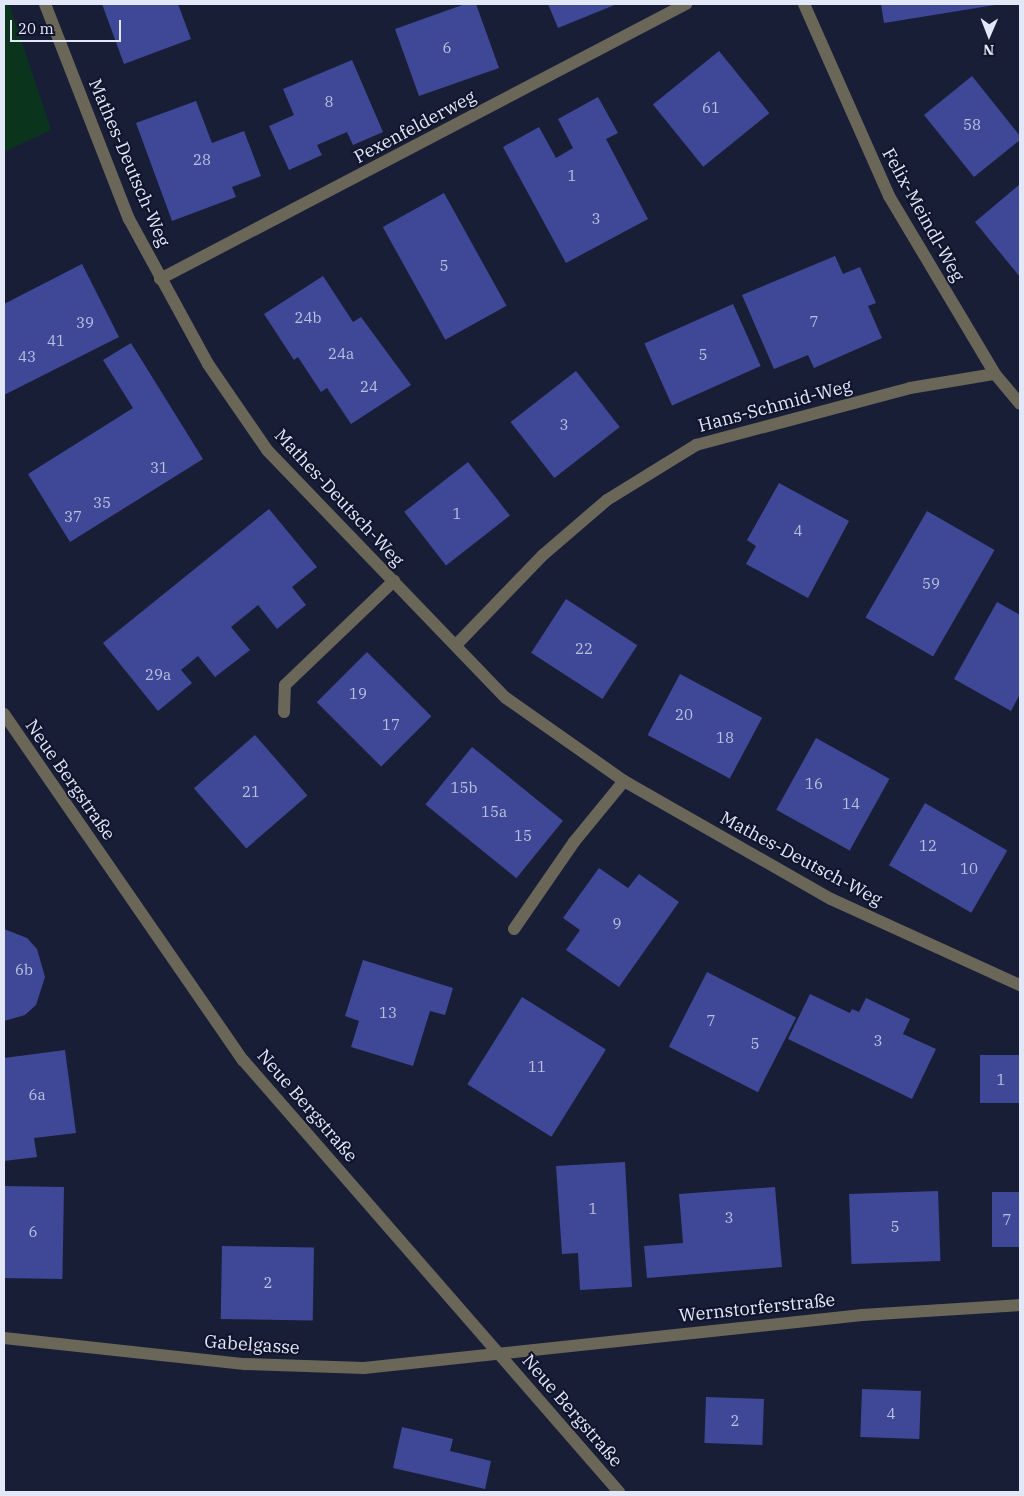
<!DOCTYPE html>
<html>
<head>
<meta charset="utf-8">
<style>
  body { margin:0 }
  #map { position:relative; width:1024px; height:1496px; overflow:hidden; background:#191e37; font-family:"IBM Plex Serif",serif }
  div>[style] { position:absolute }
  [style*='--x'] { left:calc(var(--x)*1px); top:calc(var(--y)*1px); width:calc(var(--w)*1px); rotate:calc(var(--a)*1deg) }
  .green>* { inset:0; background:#0b341d }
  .building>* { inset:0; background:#3e4896; transform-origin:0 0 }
  .minor>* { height:12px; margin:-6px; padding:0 6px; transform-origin:6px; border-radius:6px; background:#6a6658 }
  span { translate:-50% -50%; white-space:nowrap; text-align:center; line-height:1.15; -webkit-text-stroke:4px #10142c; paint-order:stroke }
  .number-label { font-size:15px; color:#bac0e0 }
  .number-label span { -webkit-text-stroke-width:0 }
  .street-label { font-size:18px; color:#e3e8f9 }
  .frame { position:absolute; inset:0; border:5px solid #e3e8f9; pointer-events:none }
  .north { position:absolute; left:964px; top:10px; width:50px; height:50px; -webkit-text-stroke:4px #10142c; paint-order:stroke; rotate:181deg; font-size:14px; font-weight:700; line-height:20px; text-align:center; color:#e3e8f9 }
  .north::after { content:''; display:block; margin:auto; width:18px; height:22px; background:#e3e8f9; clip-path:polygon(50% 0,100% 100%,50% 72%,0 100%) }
  .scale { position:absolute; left:10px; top:20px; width:111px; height:22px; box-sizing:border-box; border:2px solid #e3e8f9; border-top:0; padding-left:6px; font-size:15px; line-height:18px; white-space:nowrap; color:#e3e8f9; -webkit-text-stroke:4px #10142c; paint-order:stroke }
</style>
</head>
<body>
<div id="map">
  <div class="green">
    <div style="clip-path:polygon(4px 4px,9px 4px,51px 130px,4px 152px)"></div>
  </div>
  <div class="building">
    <div style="clip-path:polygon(102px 4px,178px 4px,191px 39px,124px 64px)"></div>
    <div style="clip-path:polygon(465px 4px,476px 4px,499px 68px,419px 96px,395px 29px)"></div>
    <div style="clip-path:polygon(548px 4px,617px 4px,558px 28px)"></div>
    <div style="clip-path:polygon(881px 4px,995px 4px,995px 5px,884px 23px)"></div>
    <div style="left:719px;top:51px;width:80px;height:85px;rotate:51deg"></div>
    <div style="clip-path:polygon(352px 60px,383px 132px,353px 145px,347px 132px,317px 145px,322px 155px,289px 170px,269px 126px,294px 115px,283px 89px)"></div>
    <div style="clip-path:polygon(972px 76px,1020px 136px,1020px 140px,974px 177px,924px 115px)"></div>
    <div style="clip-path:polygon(598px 97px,618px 133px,606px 139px,648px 219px,566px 263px,503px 147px,539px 127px,556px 158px,573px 148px,558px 119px)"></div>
    <div style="clip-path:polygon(196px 101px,212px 143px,244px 131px,261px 176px,232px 187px,236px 197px,172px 221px,136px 123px)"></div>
    <div style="clip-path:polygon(1020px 184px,1020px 277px,975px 222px)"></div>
    <div style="left:444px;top:193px;width:129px;height:70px;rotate:61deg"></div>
    <div style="clip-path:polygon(835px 256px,843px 274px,860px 267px,876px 303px,868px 306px,882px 338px,814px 368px,808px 355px,774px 369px,742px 295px)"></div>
    <div style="clip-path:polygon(82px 264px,119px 337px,4px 395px,4px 304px)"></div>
    <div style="clip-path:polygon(323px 276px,353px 322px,361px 317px,411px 385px,351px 424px,327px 388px,321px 392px,298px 357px,294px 360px,264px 314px)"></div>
    <div style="left:733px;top:304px;width:68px;height:97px;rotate:66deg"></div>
    <div style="clip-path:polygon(131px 343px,203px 459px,70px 542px,28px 474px,133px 408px,103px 360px)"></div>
    <div style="left:576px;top:371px;width:71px;height:83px;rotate:52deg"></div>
    <div style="left:468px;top:462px;width:68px;height:81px;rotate:52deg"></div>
    <div style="clip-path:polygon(779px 483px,849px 521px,808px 598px,746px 564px,756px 546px,747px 540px)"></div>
    <div style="clip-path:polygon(269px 509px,317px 567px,292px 587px,306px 605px,277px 629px,258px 605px,231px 627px,250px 650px,215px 677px,198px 656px,181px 670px,192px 683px,158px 711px,103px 643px)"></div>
    <div style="left:927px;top:511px;width:78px;height:123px;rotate:30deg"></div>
    <div style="left:566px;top:599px;width:85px;height:64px;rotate:33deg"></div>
    <div style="clip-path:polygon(997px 602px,1020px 615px,1020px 694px,1011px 711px,954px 679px)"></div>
    <div style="left:367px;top:652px;width:91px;height:71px;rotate:45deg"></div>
    <div style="left:680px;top:674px;width:93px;height:69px;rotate:28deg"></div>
    <div style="left:255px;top:735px;width:80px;height:81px;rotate:49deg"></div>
    <div style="left:816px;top:738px;width:84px;height:82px;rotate:29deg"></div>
    <div style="left:472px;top:747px;width:117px;height:74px;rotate:39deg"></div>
    <div style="left:925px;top:803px;width:95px;height:72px;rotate:30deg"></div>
    <div style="clip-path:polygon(599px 868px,628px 888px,639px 874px,679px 902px,619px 987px,566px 950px,580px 930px,563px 918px)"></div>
    <div style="clip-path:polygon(4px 929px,27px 938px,37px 949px,45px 977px,36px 1005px,25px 1015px,4px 1021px)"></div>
    <div style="clip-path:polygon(363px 960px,453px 988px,445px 1015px,430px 1011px,413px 1066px,351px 1047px,359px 1021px,345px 1016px)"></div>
    <div style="left:707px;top:972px;width:100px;height:84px;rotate:27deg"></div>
    <div style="clip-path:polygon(810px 994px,850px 1013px,852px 1009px,859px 1012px,866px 998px,910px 1019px,903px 1034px,936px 1049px,912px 1099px,788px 1039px)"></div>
    <div style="left:522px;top:997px;width:99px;height:103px;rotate:32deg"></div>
    <div style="clip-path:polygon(65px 1050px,76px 1133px,34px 1138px,37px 1157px,4px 1161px,4px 1058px)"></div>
    <div style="left:1020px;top:1055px;width:48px;height:40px;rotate:90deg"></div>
    <div style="clip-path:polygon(625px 1162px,632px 1287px,580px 1290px,578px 1253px,562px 1254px,556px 1166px)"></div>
    <div style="left:4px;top:1186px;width:60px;height:92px;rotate:1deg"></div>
    <div style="clip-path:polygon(775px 1187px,782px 1267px,647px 1278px,644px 1246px,683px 1243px,679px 1194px)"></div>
    <div style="left:938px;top:1191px;width:70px;height:89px;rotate:88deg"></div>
    <div style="left:1020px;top:1192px;width:55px;height:28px;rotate:90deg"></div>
    <div style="left:222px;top:1246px;width:92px;height:73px;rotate:1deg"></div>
    <div style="left:862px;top:1389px;width:59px;height:48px;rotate:2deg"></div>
    <div style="left:706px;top:1397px;width:58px;height:46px;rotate:2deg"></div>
    <div style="clip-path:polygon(402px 1427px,453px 1439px,450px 1451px,491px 1461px,485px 1489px,393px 1468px)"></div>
  </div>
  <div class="minor">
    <div style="--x:45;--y:4;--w:231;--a:68.7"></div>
    <div style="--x:129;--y:219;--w:165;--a:61.4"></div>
    <div style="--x:208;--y:364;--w:104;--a:55.5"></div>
    <div style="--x:267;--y:450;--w:344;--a:46.1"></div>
    <div style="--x:506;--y:698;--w:144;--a:35.1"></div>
    <div style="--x:624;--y:781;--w:238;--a:29.7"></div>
    <div style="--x:831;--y:899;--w:208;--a:24.5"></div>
    <div style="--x:804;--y:4;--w:210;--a:66.1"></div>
    <div style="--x:889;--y:196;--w:207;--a:59.2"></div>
    <div style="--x:995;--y:374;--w:39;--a:50"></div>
    <div style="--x:160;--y:279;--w:594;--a:-27.6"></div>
    <div style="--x:456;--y:645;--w:125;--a:-46"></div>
    <div style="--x:543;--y:555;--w:84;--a:-40.7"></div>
    <div style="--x:607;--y:500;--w:105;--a:-31.7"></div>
    <div style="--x:696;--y:445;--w:221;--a:-14.9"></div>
    <div style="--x:910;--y:388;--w:86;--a:-9.4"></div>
    <div style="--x:284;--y:712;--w:27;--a:-88"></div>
    <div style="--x:285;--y:685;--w:151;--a:-43.7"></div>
    <div style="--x:4;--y:714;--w:421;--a:55.4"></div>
    <div style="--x:243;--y:1060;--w:573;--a:48.96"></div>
    <div style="--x:514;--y:929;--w:106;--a:-55.4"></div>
    <div style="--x:574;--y:842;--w:79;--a:-50.7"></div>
    <div style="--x:4;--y:1338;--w:242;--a:6.2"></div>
    <div style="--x:245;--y:1364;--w:119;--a:1.9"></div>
    <div style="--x:364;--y:1368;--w:501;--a:-6.07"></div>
    <div style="--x:862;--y:1315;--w:158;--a:-3.6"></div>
  </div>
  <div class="number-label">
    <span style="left:447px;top:48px">6</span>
    <span style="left:329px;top:102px">8</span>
    <span style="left:711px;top:108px">61</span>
    <span style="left:972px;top:125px">58</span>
    <span style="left:202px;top:160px">28</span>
    <span style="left:572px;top:176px">1</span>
    <span style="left:596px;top:219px">3</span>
    <span style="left:444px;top:266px">5</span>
    <span style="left:308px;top:318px">24b</span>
    <span style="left:814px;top:322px">7</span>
    <span style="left:85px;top:323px">39</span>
    <span style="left:56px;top:341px">41</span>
    <span style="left:341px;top:354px">24a</span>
    <span style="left:703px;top:355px">5</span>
    <span style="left:27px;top:357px">43</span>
    <span style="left:369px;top:387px">24</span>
    <span style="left:564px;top:425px">3</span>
    <span style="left:159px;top:468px">31</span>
    <span style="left:102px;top:503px">35</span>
    <span style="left:457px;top:514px">1</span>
    <span style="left:73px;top:517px">37</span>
    <span style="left:798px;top:531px">4</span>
    <span style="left:931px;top:584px">59</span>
    <span style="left:584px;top:649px">22</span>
    <span style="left:158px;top:675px">29a</span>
    <span style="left:358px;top:694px">19</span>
    <span style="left:684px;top:715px">20</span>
    <span style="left:391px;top:725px">17</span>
    <span style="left:725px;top:738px">18</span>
    <span style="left:814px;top:784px">16</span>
    <span style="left:464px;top:788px">15b</span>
    <span style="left:251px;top:792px">21</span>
    <span style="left:851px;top:804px">14</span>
    <span style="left:494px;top:812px">15a</span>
    <span style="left:523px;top:836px">15</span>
    <span style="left:928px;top:846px">12</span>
    <span style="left:969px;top:869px">10</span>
    <span style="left:617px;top:924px">9</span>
    <span style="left:24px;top:970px">6b</span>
    <span style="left:388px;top:1013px">13</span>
    <span style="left:711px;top:1021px">7</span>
    <span style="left:878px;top:1041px">3</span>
    <span style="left:755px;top:1044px">5</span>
    <span style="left:537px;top:1067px">11</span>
    <span style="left:1001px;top:1080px">1</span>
    <span style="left:37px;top:1095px">6a</span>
    <span style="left:593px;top:1209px">1</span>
    <span style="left:729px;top:1218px">3</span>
    <span style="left:1007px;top:1220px">7</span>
    <span style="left:895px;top:1227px">5</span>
    <span style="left:33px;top:1232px">6</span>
    <span style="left:268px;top:1283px">2</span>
    <span style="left:891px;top:1414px">4</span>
    <span style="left:735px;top:1421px">2</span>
  </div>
  <div class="street-label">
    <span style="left:415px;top:127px;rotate:-28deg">Pexenfelderweg</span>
    <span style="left:129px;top:163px;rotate:67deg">Mathes-Deutsch-Weg</span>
    <span style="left:923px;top:215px;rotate:61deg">Felix-Meindl-Weg</span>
    <span style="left:775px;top:406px;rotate:-15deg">Hans-Schmid-Weg</span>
    <span style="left:339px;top:498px;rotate:47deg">Mathes-Deutsch-Weg</span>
    <span style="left:70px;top:780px;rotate:55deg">Neue Bergstraße</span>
    <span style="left:801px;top:859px;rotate:28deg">Mathes-Deutsch-Weg</span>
    <span style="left:307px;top:1106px;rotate:49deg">Neue Bergstraße</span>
    <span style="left:757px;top:1308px;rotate:-6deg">Wernstorferstraße</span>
    <span style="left:252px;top:1345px;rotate:4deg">Gabelgasse</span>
    <span style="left:572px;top:1411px;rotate:49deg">Neue Bergstraße</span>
  </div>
  <div class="frame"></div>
  <div class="north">N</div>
  <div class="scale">20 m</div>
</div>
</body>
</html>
